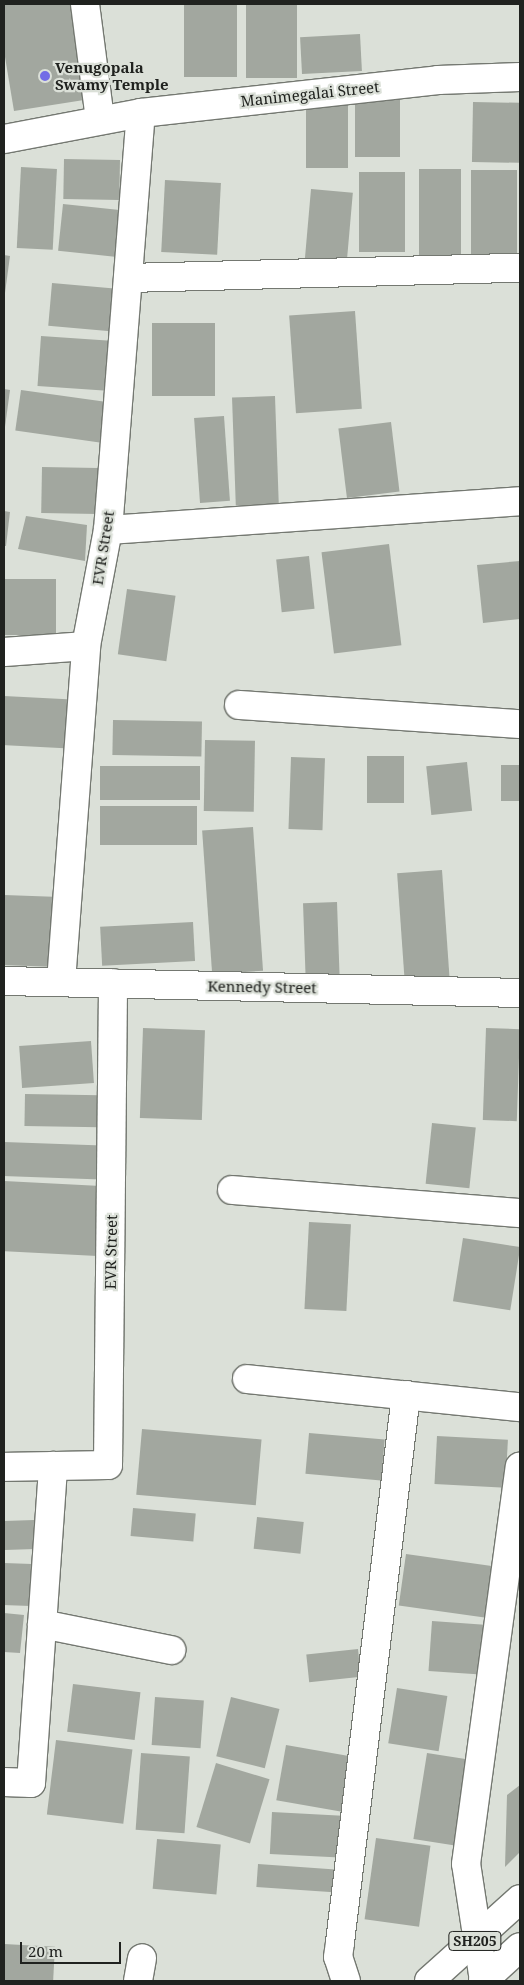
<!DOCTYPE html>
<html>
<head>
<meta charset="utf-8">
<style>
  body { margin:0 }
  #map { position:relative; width:524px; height:1985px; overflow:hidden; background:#dbe0d8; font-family:"Noto Serif",serif }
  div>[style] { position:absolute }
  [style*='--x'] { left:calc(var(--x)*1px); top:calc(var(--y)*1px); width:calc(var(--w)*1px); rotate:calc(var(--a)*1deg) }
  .building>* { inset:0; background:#a2a79f; transform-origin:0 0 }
  .roads { filter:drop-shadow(1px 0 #747871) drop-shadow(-1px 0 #747871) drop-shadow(0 1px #747871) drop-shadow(0 -1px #747871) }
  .minor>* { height:28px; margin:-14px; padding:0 14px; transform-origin:14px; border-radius:14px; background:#fff }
  .major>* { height:28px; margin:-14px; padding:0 14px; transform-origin:14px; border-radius:14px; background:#fff }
  .dots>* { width:14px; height:14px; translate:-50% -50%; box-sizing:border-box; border:2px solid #dbe0d8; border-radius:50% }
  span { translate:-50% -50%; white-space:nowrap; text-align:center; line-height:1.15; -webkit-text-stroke:4.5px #dbe0d8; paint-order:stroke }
  .shield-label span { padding:1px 4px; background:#dbe0d8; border:1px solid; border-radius:4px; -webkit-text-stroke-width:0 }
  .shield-label { font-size:14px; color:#20221f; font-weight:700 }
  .poi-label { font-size:15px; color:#20221f; font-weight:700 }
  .left { translate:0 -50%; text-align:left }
  .street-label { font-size:15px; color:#20221f }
  .frame { position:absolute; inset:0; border:5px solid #20221f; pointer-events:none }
  .scale { position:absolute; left:20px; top:1942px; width:101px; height:22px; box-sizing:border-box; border:2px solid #20221f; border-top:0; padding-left:6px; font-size:15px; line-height:18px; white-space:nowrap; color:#20221f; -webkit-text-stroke:4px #dbe0d8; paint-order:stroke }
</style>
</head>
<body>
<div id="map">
  <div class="building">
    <div style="clip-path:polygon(4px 4px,75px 4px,84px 100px,14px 111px,4px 51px)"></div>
    <div style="left:184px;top:4px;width:53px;height:73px"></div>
    <div style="left:246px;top:4px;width:51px;height:74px"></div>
    <div style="left:360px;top:34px;width:37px;height:60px;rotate:87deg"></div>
    <div style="left:355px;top:91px;width:45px;height:66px"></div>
    <div style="left:348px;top:99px;width:69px;height:42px;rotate:90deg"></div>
    <div style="left:473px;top:102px;width:47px;height:60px;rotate:1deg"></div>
    <div style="left:64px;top:159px;width:56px;height:40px;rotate:1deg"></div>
    <div style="left:21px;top:167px;width:36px;height:81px;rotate:3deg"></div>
    <div style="left:419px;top:169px;width:42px;height:88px"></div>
    <div style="left:517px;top:170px;width:85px;height:46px;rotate:90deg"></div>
    <div style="left:359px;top:172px;width:46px;height:80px"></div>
    <div style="left:165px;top:180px;width:56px;height:72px;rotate:3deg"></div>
    <div style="left:311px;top:189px;width:42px;height:74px;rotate:5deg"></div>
    <div style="left:63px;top:204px;width:64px;height:47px;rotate:6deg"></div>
    <div style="clip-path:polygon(4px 255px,10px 256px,5px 293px,4px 293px)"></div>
    <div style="left:52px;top:283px;width:71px;height:43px;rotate:5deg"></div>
    <div style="left:355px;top:311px;width:98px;height:66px;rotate:86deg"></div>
    <div style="left:152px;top:323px;width:63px;height:73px"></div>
    <div style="left:41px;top:336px;width:77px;height:50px;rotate:4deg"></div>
    <div style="clip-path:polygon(4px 389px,10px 390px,5px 427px,4px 426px)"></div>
    <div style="left:21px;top:390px;width:94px;height:41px;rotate:8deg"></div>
    <div style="left:275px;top:396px;width:108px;height:43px;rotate:88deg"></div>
    <div style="left:224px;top:416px;width:85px;height:30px;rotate:86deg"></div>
    <div style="left:391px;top:422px;width:70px;height:53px;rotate:83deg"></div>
    <div style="left:42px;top:467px;width:56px;height:46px;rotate:1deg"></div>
    <div style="clip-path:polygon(4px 511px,10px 512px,6px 546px,4px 546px)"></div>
    <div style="clip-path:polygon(26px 516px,87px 525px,85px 561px,18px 549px)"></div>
    <div style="left:389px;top:544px;width:102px;height:68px;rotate:83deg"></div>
    <div style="left:309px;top:556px;width:53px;height:33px;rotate:84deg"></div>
    <div style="clip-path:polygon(520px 561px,520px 619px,483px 623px,477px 565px)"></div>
    <div style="left:4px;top:579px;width:52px;height:56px"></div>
    <div style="left:127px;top:589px;width:49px;height:66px;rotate:8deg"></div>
    <div style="left:4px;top:696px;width:73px;height:49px;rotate:3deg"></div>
    <div style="left:113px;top:720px;width:89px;height:35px;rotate:1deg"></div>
    <div style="left:205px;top:740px;width:50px;height:71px;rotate:1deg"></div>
    <div style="left:367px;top:756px;width:37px;height:47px"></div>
    <div style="left:291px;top:757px;width:34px;height:72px;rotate:2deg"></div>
    <div style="left:467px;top:762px;width:49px;height:41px;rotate:84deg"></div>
    <div style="left:520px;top:765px;width:36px;height:19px;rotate:90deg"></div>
    <div style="left:200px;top:766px;width:34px;height:100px;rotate:90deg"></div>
    <div style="left:197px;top:806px;width:39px;height:97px;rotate:90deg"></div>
    <div style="left:253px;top:827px;width:144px;height:51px;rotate:86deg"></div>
    <div style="left:442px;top:870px;width:112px;height:45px;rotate:86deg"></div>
    <div style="left:4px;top:895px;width:49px;height:70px;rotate:2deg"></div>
    <div style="left:337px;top:902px;width:73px;height:34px;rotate:88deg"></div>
    <div style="left:193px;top:922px;width:39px;height:93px;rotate:87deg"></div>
    <div style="left:143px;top:1028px;width:62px;height:90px;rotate:2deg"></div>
    <div style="left:486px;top:1028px;width:34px;height:92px;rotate:2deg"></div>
    <div style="left:91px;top:1041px;width:42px;height:72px;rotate:86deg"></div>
    <div style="left:25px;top:1094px;width:75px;height:32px;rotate:1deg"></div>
    <div style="left:432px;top:1123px;width:44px;height:61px;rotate:6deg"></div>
    <div style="left:4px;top:1142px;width:98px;height:34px;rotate:2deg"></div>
    <div style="left:4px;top:1181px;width:97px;height:70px;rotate:3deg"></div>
    <div style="left:309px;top:1222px;width:42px;height:87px;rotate:3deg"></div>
    <div style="left:463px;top:1238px;width:58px;height:64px;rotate:9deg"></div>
    <div style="left:142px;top:1429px;width:120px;height:66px;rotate:5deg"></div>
    <div style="left:309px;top:1433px;width:76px;height:41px;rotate:5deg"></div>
    <div style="left:437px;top:1436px;width:71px;height:48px;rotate:3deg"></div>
    <div style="left:133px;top:1508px;width:63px;height:28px;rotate:5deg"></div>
    <div style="left:257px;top:1517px;width:47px;height:32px;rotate:6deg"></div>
    <div style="left:34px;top:1520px;width:29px;height:30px;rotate:88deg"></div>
    <div style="left:406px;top:1554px;width:92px;height:52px;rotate:8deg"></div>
    <div style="left:4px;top:1563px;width:28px;height:42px;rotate:2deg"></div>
    <div style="clip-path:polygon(4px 1613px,24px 1615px,20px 1653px,4px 1652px)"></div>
    <div style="left:432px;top:1621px;width:56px;height:50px;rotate:4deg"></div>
    <div style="left:358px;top:1649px;width:28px;height:52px;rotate:84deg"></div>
    <div style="left:73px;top:1684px;width:68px;height:48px;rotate:7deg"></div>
    <div style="left:397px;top:1688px;width:51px;height:56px;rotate:9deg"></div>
    <div style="left:155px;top:1697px;width:49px;height:48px;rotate:4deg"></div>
    <div style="left:231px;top:1697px;width:50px;height:61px;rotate:14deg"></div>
    <div style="left:56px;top:1740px;width:77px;height:75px;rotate:7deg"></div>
    <div style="left:286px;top:1745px;width:71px;height:56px;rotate:10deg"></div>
    <div style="left:141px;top:1753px;width:49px;height:77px;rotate:4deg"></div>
    <div style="left:427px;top:1753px;width:47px;height:87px;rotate:9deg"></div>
    <div style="left:216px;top:1763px;width:56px;height:67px;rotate:17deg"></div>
    <div style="clip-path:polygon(520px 1785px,520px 1852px,505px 1867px,507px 1795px)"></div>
    <div style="left:272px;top:1812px;width:75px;height:42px;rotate:3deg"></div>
    <div style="left:376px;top:1838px;width:55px;height:82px;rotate:8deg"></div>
    <div style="left:157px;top:1839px;width:64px;height:50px;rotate:5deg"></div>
    <div style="left:258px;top:1864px;width:81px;height:23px;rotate:4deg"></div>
    <div style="left:4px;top:1944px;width:51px;height:37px;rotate:3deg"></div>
  </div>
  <div class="roads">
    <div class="minor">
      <div style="--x:85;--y:4;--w:116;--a:82.6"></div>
      <div style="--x:4;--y:139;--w:139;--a:-10.7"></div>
      <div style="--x:141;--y:113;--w:299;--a:-6.3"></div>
      <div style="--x:438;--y:80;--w:82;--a:-2.1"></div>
      <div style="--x:128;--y:278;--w:392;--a:-1.5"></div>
      <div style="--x:108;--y:530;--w:413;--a:-4"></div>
      <div style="--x:4;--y:652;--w:82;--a:-4.2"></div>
      <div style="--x:239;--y:705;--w:282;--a:3.9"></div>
      <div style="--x:4;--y:981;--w:516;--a:1.33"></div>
      <div style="--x:61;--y:982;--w:337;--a:-85.7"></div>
      <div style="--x:86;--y:646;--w:118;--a:-79.3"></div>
      <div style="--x:108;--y:530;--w:418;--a:-85.5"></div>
      <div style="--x:232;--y:1190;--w:289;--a:4.6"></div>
      <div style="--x:247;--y:1379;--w:274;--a:5.9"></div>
      <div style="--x:4;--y:1467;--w:104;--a:-1.1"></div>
      <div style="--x:108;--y:1465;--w:482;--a:-89.4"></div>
      <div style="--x:42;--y:1624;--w:132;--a:11.4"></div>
      <div style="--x:4;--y:1782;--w:27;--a:2"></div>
      <div style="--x:31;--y:1783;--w:318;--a:-86"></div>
      <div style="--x:138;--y:1981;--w:23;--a:-80"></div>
      <div style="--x:346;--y:1981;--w:25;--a:-108"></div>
      <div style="--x:338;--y:1957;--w:15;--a:-82"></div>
      <div style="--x:340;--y:1942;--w:551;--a:-83.12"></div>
      <div style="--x:484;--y:1981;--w:118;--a:-98.7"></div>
      <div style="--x:466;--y:1864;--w:401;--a:-82.3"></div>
    </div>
    <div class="major">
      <div style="--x:429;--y:1981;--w:122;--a:-42"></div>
      <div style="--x:483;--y:1981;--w:50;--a:-42.6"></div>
    </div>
  </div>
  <div class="dots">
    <div style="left:45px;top:76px;background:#736ce6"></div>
  </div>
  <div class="shield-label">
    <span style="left:475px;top:1941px">SH205</span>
  </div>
  <div class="poi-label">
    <span class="left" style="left:55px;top:76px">Venugopala<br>Swamy Temple</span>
  </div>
  <div class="street-label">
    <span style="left:310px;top:94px;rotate:-6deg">Manimegalai Street</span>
    <span style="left:103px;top:548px;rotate:-81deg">EVR Street</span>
    <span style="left:262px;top:987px;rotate:1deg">Kennedy Street</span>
    <span style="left:111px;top:1252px;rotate:-89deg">EVR Street</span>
  </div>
  <div class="frame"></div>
  <div class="scale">20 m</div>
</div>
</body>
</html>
